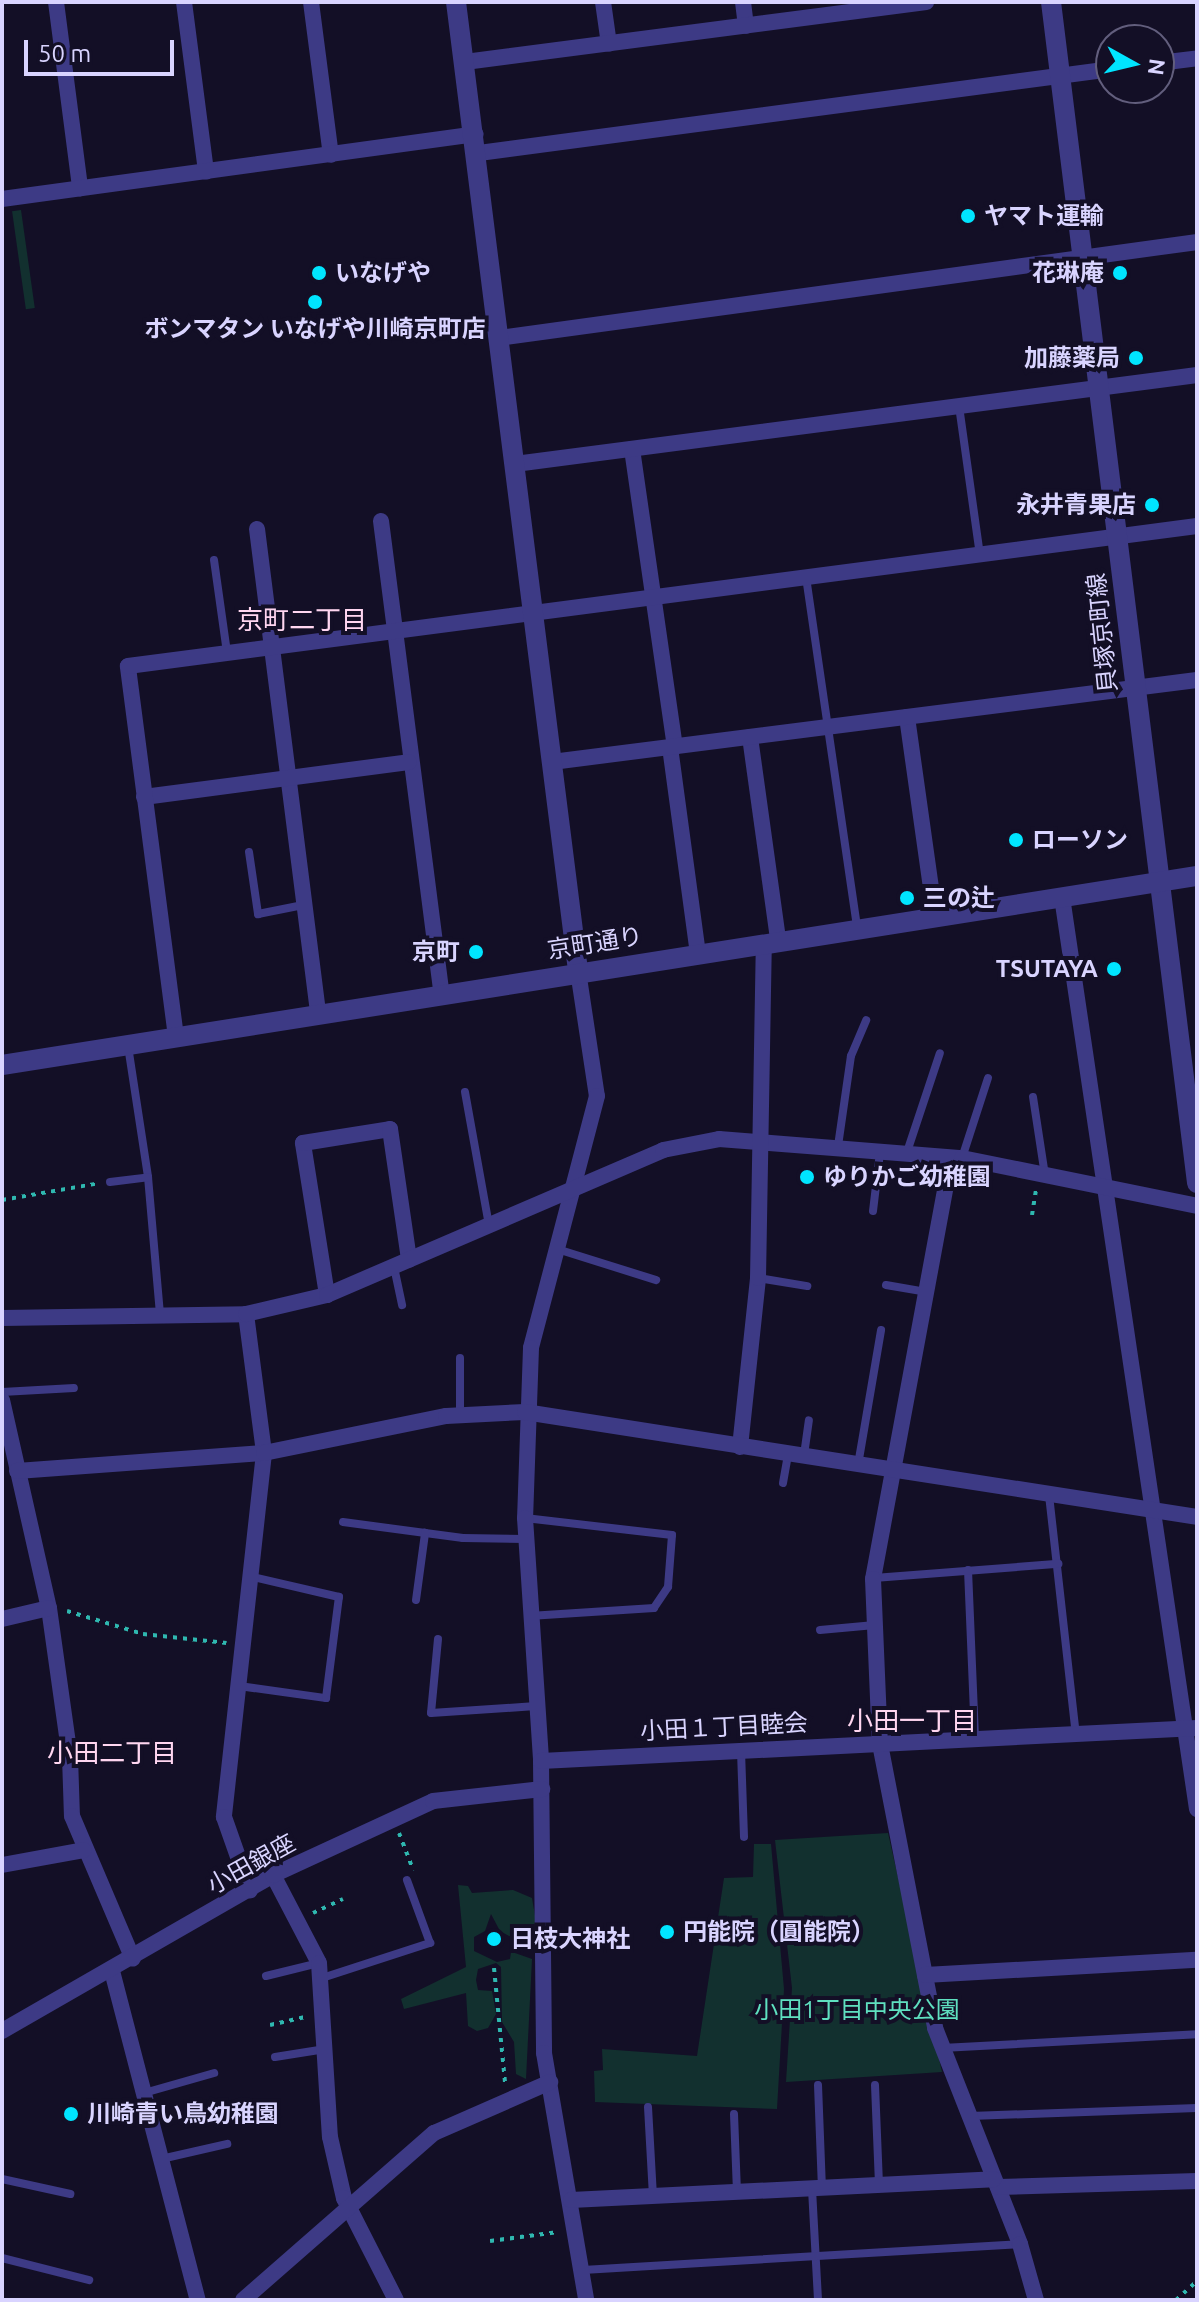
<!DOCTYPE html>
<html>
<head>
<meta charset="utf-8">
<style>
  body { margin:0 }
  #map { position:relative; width:1199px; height:2302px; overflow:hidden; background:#130f26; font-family:Ubuntu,"Noto Sans JP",sans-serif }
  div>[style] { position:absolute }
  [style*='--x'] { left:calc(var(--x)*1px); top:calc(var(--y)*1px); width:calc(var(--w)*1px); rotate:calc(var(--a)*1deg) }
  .green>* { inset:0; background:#12302f; transform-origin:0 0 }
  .path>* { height:4px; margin-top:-2px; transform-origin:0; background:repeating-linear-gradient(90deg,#2fb8b0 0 4px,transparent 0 10px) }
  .service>* { height:8px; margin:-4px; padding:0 4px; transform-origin:4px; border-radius:4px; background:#3d3a85 }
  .minor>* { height:16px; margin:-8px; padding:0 8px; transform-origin:8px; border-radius:8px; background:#3d3a85 }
  .tertiary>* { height:20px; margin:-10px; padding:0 10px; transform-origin:10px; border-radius:10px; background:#3d3a85 }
  .dots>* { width:22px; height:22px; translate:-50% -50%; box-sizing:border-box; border:4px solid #130f26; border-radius:50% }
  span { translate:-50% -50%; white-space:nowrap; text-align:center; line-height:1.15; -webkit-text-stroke:8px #130f26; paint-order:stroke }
  .poi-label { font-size:24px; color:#d9d4ff; font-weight:700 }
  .left { translate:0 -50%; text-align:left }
  .right { translate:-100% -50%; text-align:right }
  .street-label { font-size:24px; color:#d9d4ff }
  .park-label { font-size:24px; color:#5fe0c0 }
  .neighbourhood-label { font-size:26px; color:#ffd6f0 }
  .frame { position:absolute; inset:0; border:4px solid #d9d4ff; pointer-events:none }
  .north { position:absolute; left:1095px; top:24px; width:80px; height:80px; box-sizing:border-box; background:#130f26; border:2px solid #625e7d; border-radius:50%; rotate:98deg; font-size:22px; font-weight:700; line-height:32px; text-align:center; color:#d9d4ff }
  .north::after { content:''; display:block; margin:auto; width:28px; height:36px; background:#00e5ff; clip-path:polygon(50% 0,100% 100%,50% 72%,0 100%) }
  .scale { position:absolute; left:24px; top:40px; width:150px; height:36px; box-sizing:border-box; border:4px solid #d9d4ff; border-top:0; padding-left:10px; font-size:24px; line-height:28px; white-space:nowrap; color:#d9d4ff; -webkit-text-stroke:6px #130f26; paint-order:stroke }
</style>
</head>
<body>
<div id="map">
  <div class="green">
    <div style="left:21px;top:210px;width:99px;height:9px;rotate:82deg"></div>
    <div style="clip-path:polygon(888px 1833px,942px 2072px,786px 2082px,792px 1988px,775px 1840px)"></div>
    <div style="clip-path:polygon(754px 1844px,771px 1844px,784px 1989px,777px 2109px,595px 2102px,594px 2071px,603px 2070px,602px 2049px,697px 2056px,724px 1878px,753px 1877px)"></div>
    <div style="clip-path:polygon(evenodd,458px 1885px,468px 1886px,472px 1893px,513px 1890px,532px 1898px,538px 1933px,514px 1945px,515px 1953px,532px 1959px,526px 2079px,516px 2074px,514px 2042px,502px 2022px,501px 1967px,496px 1963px,478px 1969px,476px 1980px,478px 1990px,492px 1991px,496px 2014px,488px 2028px,477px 2031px,468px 2026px,466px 1993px,404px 2009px,401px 1999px,466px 1967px,458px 1885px,491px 1914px,500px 1931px,513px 1938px,510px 1959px,497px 1962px,474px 1951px,474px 1937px,485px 1931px,491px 1914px)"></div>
  </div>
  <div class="path">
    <div style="--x:2;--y:1200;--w:99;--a:-9.8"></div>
    <div style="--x:1032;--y:1215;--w:26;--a:-81"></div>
    <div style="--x:67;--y:1611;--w:79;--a:16.8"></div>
    <div style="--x:143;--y:1634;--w:84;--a:6.1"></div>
    <div style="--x:399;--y:1833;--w:40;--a:69"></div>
    <div style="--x:313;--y:1913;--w:33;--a:-25"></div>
    <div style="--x:494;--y:1968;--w:115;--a:84.5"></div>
    <div style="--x:270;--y:2025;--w:37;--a:-13"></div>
    <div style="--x:490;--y:2241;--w:69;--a:-7.5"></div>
    <div style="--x:1176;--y:2300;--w:28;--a:-42"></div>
  </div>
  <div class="service">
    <div style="--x:959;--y:406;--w:150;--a:82"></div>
    <div style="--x:214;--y:560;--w:93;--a:82"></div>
    <div style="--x:806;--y:577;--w:355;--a:81.7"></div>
    <div style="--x:249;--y:852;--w:63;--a:81.7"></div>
    <div style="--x:258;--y:914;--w:46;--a:-11.3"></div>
    <div style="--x:128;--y:1046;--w:133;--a:81.3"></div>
    <div style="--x:148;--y:1177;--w:137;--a:85"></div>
    <div style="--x:465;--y:1092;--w:135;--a:79.8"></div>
    <div style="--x:1033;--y:1097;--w:79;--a:81.3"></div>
    <div style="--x:838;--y:1146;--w:91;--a:-81.8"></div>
    <div style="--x:851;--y:1056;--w:39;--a:-67"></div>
    <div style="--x:907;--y:1152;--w:104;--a:-71.6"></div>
    <div style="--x:962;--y:1158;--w:84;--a:-72"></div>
    <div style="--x:110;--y:1182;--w:38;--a:-7"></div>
    <div style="--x:873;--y:1211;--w:59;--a:-83.2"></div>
    <div style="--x:557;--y:1249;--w:104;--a:17.4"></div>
    <div style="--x:394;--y:1267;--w:39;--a:78"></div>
    <div style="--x:758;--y:1278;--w:50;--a:9.3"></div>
    <div style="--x:886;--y:1285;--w:42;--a:9.7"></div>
    <div style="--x:460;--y:1358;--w:56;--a:90"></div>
    <div style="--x:2;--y:1392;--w:72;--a:-3.2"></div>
    <div style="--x:804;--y:1455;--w:35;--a:-82"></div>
    <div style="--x:858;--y:1465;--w:137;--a:-80.3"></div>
    <div style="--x:783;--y:1483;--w:29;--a:-80"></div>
    <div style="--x:1049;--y:1495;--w:241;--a:83.6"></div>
    <div style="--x:525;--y:1518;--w:148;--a:6.6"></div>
    <div style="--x:672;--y:1535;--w:52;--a:94.4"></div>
    <div style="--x:668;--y:1587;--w:25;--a:124"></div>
    <div style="--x:654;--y:1608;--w:125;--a:176.3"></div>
    <div style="--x:343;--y:1522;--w:121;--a:7.6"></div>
    <div style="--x:463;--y:1538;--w:62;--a:0.9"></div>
    <div style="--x:968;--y:1570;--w:169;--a:87.6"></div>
    <div style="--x:874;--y:1578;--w:185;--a:-4.4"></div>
    <div style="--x:416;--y:1600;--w:68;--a:-82.3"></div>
    <div style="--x:820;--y:1630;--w:55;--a:-5.2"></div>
    <div style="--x:438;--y:1639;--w:74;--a:95.4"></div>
    <div style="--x:431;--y:1713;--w:105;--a:-3.8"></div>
    <div style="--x:239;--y:1686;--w:88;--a:7.9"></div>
    <div style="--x:326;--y:1698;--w:102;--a:-82.7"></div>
    <div style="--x:339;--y:1597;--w:88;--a:-166.9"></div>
    <div style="--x:741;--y:1751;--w:86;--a:88"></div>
    <div style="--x:266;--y:1976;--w:55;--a:-13.8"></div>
    <div style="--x:322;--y:1978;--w:114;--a:-18"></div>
    <div style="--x:430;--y:1943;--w:67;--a:-110.1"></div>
    <div style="--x:942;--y:2048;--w:255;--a:-3.1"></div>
    <div style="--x:275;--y:2057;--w:51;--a:-9.1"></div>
    <div style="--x:818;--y:2085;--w:103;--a:87.8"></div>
    <div style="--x:875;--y:2085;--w:99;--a:87.7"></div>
    <div style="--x:144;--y:2093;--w:73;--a:-15.9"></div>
    <div style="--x:648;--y:2107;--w:89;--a:86.8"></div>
    <div style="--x:734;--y:2114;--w:78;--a:87.8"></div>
    <div style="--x:970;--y:2116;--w:227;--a:-2"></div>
    <div style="--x:161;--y:2159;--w:68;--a:-12.8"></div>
    <div style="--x:2;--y:2179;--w:70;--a:12.4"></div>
    <div style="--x:812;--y:2189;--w:111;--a:86.9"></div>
    <div style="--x:2;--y:2258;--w:90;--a:14.2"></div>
    <div style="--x:583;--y:2270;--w:437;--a:-3.4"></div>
  </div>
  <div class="minor">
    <div style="--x:56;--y:2;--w:188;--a:82.6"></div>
    <div style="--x:184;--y:2;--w:171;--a:82.6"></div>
    <div style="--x:311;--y:2;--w:154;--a:82.6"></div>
    <div style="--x:603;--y:2;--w:42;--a:81.9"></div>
    <div style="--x:743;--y:2;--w:24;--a:83"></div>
    <div style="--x:465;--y:62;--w:465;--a:-7.4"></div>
    <div style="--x:1159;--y:63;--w:38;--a:-7"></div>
    <div style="--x:479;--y:153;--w:638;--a:-7.57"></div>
    <div style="--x:2;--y:199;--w:478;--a:-7.8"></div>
    <div style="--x:499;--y:338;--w:705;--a:-7.83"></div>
    <div style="--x:632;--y:449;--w:301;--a:81.8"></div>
    <div style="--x:515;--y:464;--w:688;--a:-7.43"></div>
    <div style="--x:381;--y:521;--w:477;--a:82.7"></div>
    <div style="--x:257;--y:529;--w:489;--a:82.8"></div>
    <div style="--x:907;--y:717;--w:201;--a:82"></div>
    <div style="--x:750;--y:737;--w:205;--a:82.1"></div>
    <div style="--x:670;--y:747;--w:208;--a:82.3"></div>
    <div style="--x:552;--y:762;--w:650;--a:-7.25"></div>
    <div style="--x:144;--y:797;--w:267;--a:-7.5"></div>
    <div style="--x:1062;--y:897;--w:922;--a:81.58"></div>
    <div style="--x:578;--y:971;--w:126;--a:81.4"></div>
    <div style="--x:597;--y:1096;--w:260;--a:104.7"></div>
    <div style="--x:531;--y:1348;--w:170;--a:92"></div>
    <div style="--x:525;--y:1518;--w:244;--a:86.2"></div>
    <div style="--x:541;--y:1761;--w:292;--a:89.4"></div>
    <div style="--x:544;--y:2053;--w:251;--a:80.3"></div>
    <div style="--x:176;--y:1037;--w:374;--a:-97.4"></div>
    <div style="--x:128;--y:666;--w:1078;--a:-7.46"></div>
    <div style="--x:951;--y:1158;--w:428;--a:100.5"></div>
    <div style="--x:873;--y:1579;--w:165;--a:87.6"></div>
    <div style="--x:880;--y:1744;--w:289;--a:79"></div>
    <div style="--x:935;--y:2028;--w:232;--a:68.5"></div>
    <div style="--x:1020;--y:2244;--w:58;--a:74.1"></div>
    <div style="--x:327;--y:1295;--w:154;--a:-99"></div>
    <div style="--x:303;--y:1143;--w:88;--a:-9.1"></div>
    <div style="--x:390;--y:1129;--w:132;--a:81.7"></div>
    <div style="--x:246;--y:1314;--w:140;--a:82.6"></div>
    <div style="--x:264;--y:1453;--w:366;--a:96.3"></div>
    <div style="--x:224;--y:1817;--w:78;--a:70.6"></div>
    <div style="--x:2;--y:1318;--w:244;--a:-0.9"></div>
    <div style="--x:246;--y:1314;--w:83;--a:-13.2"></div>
    <div style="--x:327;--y:1295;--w:366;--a:-23.3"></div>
    <div style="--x:663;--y:1150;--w:57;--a:-11.1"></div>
    <div style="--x:719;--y:1139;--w:244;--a:4.5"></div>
    <div style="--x:962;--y:1158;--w:240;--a:11.5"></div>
    <div style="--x:2;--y:1400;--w:213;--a:77.3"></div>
    <div style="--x:49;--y:1608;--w:150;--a:82"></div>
    <div style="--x:70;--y:1757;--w:59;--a:88.1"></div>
    <div style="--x:72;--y:1816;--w:155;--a:66.9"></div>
    <div style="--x:740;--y:1447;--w:170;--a:-83.9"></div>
    <div style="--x:758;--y:1278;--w:335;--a:-89"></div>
    <div style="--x:17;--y:1471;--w:248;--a:-4.2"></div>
    <div style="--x:264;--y:1453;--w:186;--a:-11.5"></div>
    <div style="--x:446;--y:1416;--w:79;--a:-2.9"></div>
    <div style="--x:525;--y:1412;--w:680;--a:8.88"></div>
    <div style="--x:2;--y:1619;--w:48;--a:-13.2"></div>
    <div style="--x:541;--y:1761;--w:657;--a:-2.88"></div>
    <div style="--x:2;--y:1865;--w:83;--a:-10.4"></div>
    <div style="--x:273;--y:1875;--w:99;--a:62.4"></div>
    <div style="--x:319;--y:1963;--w:174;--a:86.4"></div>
    <div style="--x:330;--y:2137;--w:63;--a:77.1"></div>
    <div style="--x:344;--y:2198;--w:114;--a:63"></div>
    <div style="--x:112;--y:1971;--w:340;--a:75.4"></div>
    <div style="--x:925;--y:1975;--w:272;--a:-3.2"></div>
    <div style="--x:2;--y:2031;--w:313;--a:-29.9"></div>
    <div style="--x:273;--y:1875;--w:176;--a:-24.8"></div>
    <div style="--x:433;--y:1801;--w:110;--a:-6.3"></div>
    <div style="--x:998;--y:2187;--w:199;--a:-1.7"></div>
    <div style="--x:571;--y:2200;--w:423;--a:-2.8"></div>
    <div style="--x:243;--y:2300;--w:254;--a:-41.2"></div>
    <div style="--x:434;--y:2133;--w:127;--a:-23.7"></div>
  </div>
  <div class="tertiary">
    <div style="--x:456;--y:2;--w:977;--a:82.82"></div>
    <div style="--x:1051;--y:2;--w:1190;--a:82.95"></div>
    <div style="--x:2;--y:1065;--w:1210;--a:-8.99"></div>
  </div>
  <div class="dots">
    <div style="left:968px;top:216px;background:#00e5ff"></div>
    <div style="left:319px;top:273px;background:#00e5ff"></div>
    <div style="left:1120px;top:273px;background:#00e5ff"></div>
    <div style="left:315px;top:302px;background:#00e5ff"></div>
    <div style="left:1136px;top:358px;background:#00e5ff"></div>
    <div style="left:1152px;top:505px;background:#00e5ff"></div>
    <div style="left:1016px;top:840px;background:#00e5ff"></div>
    <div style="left:907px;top:898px;background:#00e5ff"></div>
    <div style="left:476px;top:952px;background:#00e5ff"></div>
    <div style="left:1114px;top:969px;background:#00e5ff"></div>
    <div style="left:807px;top:1177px;background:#00e5ff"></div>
    <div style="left:667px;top:1932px;background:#00e5ff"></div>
    <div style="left:494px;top:1939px;background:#00e5ff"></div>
    <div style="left:71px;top:2114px;background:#00e5ff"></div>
  </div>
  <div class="poi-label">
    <span class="left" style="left:984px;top:216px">ヤマト運輸</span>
    <span class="left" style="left:335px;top:273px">いなげや</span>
    <span class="right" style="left:1104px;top:273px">花琳庵</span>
    <span style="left:315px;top:329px">ボンマタン いなげや川崎京町店</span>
    <span class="right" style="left:1120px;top:358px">加藤薬局</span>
    <span class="right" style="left:1136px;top:505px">永井青果店</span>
    <span class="left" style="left:1032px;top:840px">ローソン</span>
    <span class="left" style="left:923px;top:898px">三の辻</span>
    <span class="right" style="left:460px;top:952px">京町</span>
    <span class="right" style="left:1098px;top:969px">TSUTAYA</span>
    <span class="left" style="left:823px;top:1177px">ゆりかご幼稚園</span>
    <span class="left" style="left:683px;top:1932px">円能院（圓能院）</span>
    <span class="left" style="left:510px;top:1939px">日枝大神社</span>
    <span class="left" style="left:87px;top:2114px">川崎青い鳥幼稚園</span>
  </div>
  <div class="street-label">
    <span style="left:1102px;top:633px;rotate:-96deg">貝塚京町線</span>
    <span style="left:595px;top:943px;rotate:-9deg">京町通り</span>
    <span style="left:724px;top:1727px;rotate:-3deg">小田１丁目睦会</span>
    <span style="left:251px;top:1864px;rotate:-29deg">小田銀座</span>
  </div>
  <div class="park-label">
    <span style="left:857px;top:2010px">小田1丁目中央公園</span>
  </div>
  <div class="neighbourhood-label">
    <span style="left:302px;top:620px">京町二丁目</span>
    <span style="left:912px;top:1721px">小田一丁目</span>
    <span style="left:112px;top:1753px">小田二丁目</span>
  </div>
  <div class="frame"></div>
  <div class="north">N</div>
  <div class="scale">50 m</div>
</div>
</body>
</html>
